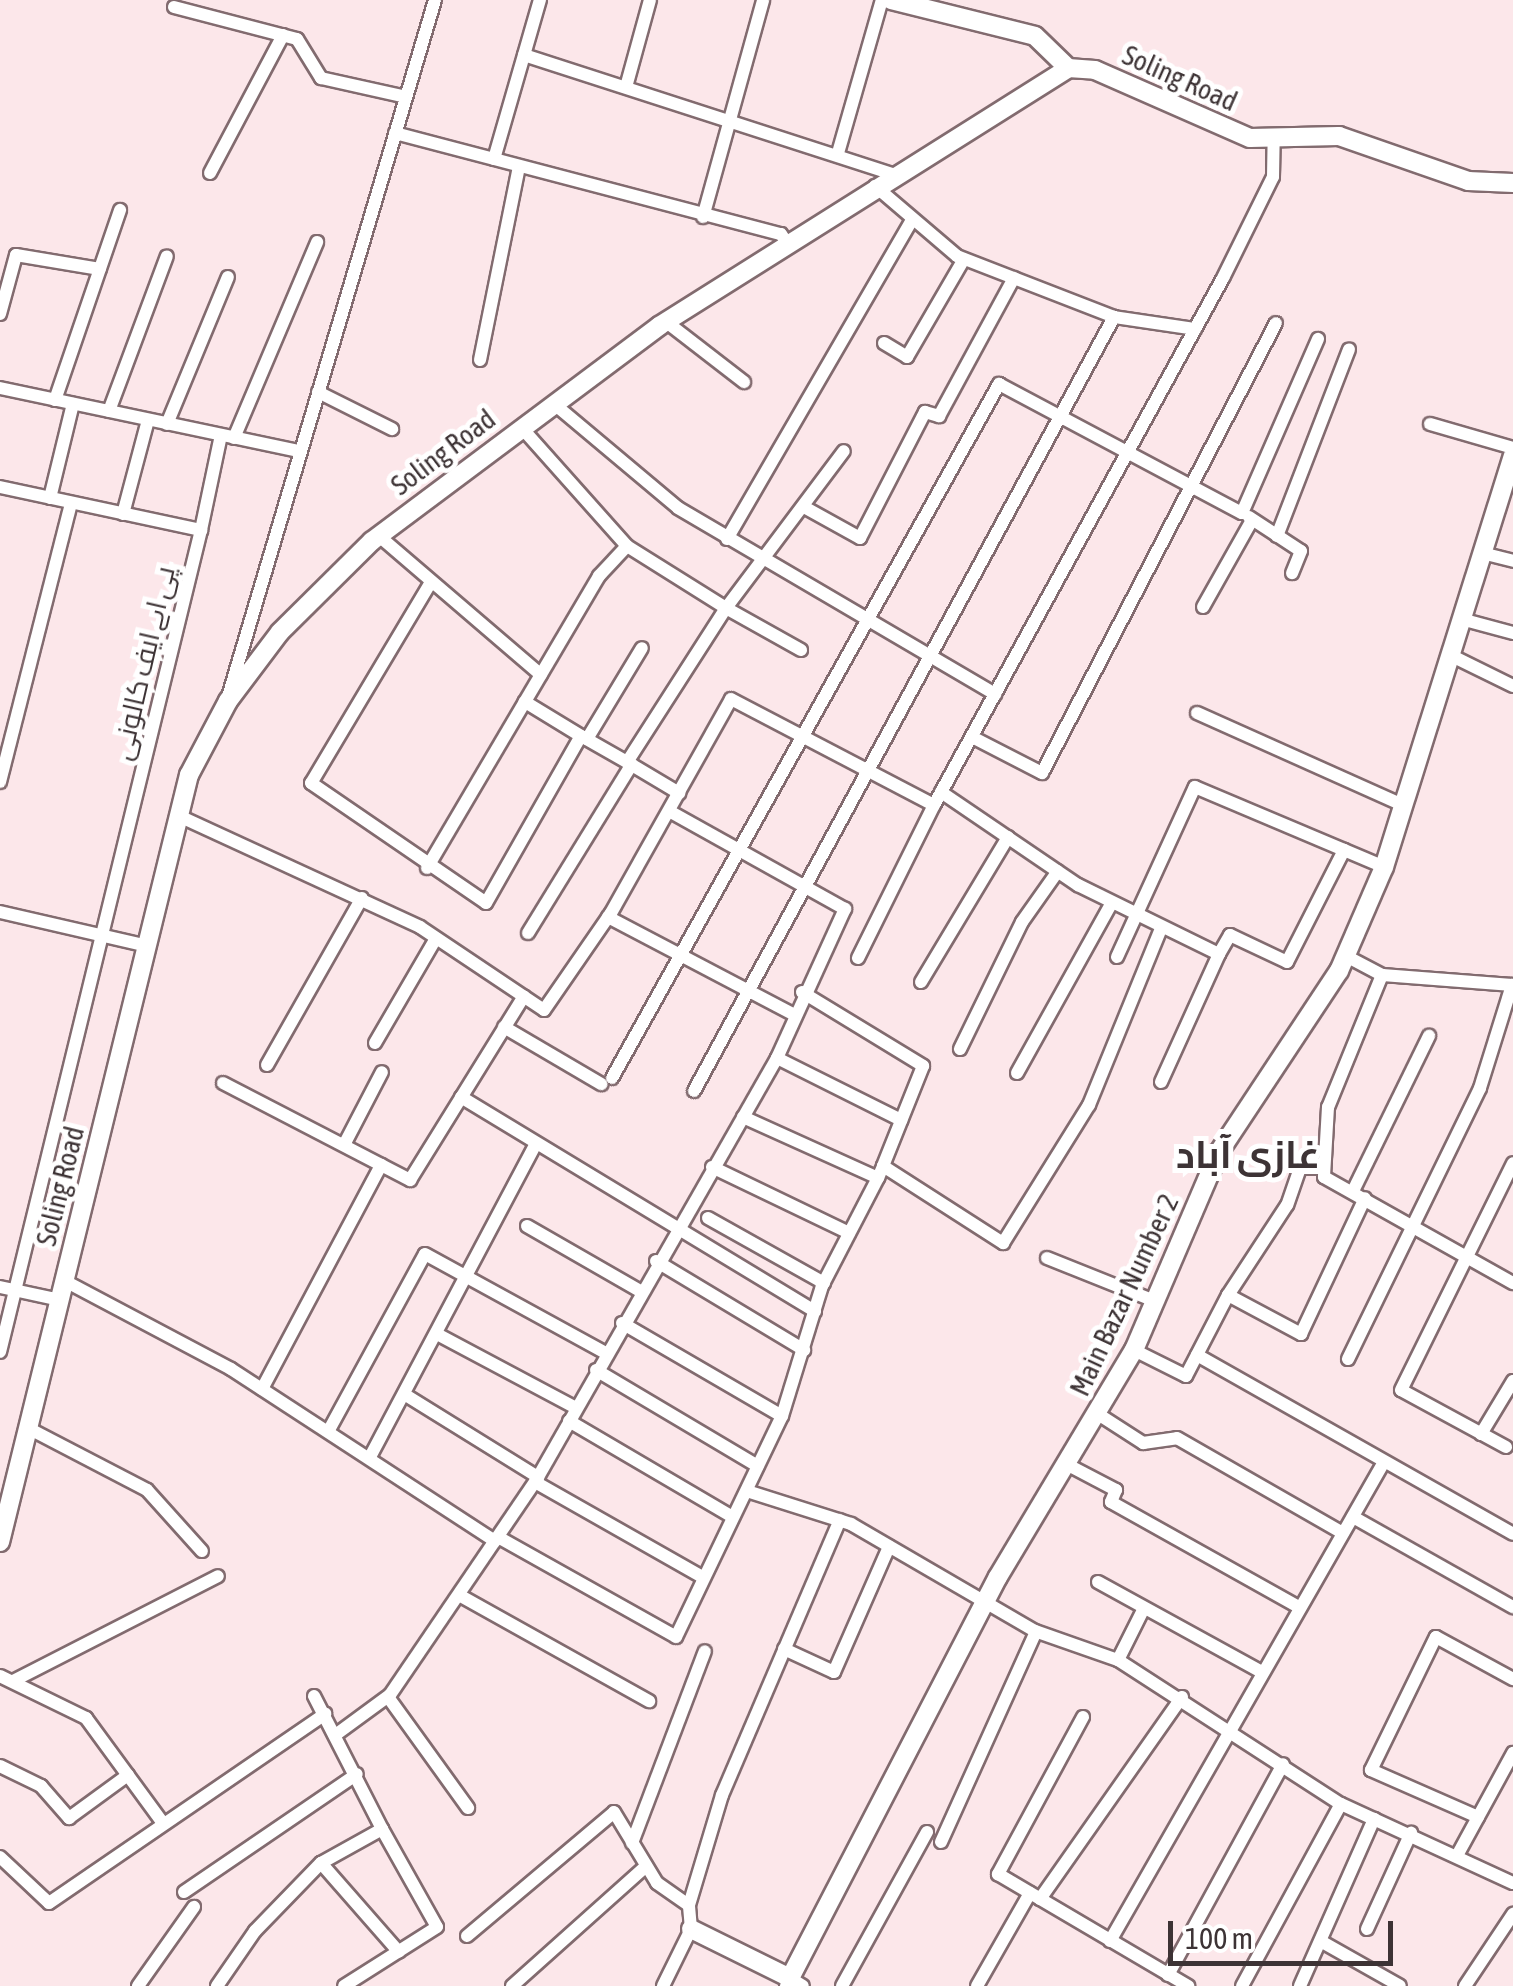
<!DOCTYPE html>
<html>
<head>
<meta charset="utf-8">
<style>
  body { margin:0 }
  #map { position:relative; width:1513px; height:1986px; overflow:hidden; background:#fce7ea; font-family:"Asap Condensed",Cairo,sans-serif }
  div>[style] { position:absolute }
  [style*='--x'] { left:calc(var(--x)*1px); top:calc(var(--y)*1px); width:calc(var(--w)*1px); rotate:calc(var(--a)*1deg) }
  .roads { filter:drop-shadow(2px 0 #826b6f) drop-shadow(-2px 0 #826b6f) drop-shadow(0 2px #826b6f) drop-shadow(0 -2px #826b6f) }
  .street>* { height:12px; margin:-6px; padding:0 6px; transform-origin:6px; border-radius:6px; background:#fff }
  .secondary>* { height:18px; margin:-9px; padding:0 9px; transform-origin:9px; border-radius:9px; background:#fff }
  span { translate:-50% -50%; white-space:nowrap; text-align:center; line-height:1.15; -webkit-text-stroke:10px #fff; paint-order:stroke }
  .street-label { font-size:28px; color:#3d3335 }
  .district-label { font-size:38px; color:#3d3335; font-weight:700 }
  .scale { position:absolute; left:1168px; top:1921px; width:225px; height:45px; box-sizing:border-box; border:5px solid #3d3335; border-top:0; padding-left:12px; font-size:30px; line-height:35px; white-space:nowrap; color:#3d3335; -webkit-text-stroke:8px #fff; paint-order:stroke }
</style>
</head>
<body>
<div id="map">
  <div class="roads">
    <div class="street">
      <div style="--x:174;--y:7;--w:127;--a:14.6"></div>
      <div style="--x:297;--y:39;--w:46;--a:58.4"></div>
      <div style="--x:321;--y:78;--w:87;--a:12.6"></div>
      <div style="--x:524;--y:55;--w:390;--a:17.9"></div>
      <div style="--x:626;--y:87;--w:90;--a:-74.6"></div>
      <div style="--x:395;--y:133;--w:399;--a:14.7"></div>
      <div style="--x:781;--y:234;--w:14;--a:56"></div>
      <div style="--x:838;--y:153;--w:159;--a:-74"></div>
      <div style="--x:494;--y:159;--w:166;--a:-73.9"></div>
      <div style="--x:210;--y:173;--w:156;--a:-62.1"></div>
      <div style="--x:875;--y:186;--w:108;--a:40.5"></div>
      <div style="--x:957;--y:256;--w:168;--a:21.2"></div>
      <div style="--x:703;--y:217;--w:225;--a:-74.5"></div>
      <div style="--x:0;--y:314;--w:61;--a:-74.8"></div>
      <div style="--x:16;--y:255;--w:85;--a:9.5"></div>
      <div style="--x:665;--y:321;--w:100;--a:37.7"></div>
      <div style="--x:884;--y:343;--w:27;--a:31"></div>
      <div style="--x:907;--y:357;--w:113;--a:-59.8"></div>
      <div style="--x:480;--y:360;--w:193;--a:-78.6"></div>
      <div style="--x:0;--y:388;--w:307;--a:11.9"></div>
      <div style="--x:318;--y:392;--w:83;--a:26.6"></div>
      <div style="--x:55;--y:400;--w:201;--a:-71.1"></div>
      <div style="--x:553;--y:403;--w:163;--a:40"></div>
      <div style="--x:678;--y:508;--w:368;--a:30.4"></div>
      <div style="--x:109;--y:411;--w:165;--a:-69.5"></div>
      <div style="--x:167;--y:424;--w:159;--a:-67.5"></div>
      <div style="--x:1430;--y:424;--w:86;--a:16.1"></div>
      <div style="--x:521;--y:427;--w:159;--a:48.3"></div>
      <div style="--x:627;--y:546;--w:117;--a:32.1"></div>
      <div style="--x:726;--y:608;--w:183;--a:122.7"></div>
      <div style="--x:627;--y:762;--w:61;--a:30.8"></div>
      <div style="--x:234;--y:438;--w:213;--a:-67"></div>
      <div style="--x:0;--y:487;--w:206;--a:12.1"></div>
      <div style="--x:201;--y:530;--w:846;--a:103.74"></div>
      <div style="--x:50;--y:498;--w:97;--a:-76.3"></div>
      <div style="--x:804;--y:507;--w:64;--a:29"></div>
      <div style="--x:860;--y:538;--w:142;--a:-62.7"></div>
      <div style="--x:925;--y:412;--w:15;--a:16"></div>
      <div style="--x:939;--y:416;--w:157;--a:-61.5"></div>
      <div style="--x:123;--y:514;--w:97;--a:-75.1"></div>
      <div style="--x:1249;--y:517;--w:62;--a:33.2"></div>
      <div style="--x:1301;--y:551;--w:24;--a:112"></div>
      <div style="--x:201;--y:530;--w:97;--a:-78.1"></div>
      <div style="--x:379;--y:536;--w:213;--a:40.6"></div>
      <div style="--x:1277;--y:536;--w:200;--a:-68.9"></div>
      <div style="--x:727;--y:539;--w:367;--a:-59.9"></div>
      <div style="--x:1482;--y:553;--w:32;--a:14"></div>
      <div style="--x:431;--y:582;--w:234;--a:120.8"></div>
      <div style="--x:311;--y:783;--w:212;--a:34.4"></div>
      <div style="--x:486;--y:903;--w:192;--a:-60.4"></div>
      <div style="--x:581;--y:736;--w:66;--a:-148.7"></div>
      <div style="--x:1203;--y:607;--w:100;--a:-60.6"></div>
      <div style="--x:1461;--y:619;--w:54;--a:15.1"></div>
      <div style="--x:801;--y:650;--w:86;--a:-150.8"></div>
      <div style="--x:726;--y:608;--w:196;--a:-53.1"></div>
      <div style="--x:1450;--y:655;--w:70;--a:26.2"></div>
      <div style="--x:228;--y:697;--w:727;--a:-73.46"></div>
      <div style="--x:1197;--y:713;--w:226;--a:24.1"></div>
      <div style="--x:583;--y:737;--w:51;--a:29.6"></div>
      <div style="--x:972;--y:737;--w:79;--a:27.2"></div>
      <div style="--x:1042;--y:773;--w:507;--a:-62.53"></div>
      <div style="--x:587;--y:739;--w:106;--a:-58.9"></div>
      <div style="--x:0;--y:782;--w:288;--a:-75.7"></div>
      <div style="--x:941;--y:792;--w:166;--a:34.2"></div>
      <div style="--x:1078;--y:885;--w:157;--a:26.1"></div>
      <div style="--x:1219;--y:954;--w:22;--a:-60"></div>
      <div style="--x:1230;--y:935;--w:63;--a:25.3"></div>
      <div style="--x:1287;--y:962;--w:126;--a:-63"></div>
      <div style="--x:179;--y:816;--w:265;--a:24.7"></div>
      <div style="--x:420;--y:927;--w:149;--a:33.8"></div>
      <div style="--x:544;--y:1010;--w:118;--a:-55.4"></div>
      <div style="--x:611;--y:913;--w:245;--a:-60.7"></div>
      <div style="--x:731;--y:699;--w:229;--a:27.6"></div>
      <div style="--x:934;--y:805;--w:601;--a:-61.26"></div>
      <div style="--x:1223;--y:278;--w:113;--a:-63.7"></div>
      <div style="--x:1273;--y:177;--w:39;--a:-89"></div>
      <div style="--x:427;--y:868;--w:339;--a:-59.5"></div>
      <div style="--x:599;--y:576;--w:41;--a:-47"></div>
      <div style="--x:0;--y:912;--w:151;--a:13"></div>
      <div style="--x:608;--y:917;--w:207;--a:27.7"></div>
      <div style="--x:528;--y:933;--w:198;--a:-58.4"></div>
      <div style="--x:1346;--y:956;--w:41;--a:27.8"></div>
      <div style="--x:1382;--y:975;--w:143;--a:112.2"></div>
      <div style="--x:1328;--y:1107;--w:70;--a:93.3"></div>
      <div style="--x:1324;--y:1177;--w:217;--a:29.3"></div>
      <div style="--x:1117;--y:957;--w:187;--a:-65.4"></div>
      <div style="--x:1195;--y:787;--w:205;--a:22.9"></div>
      <div style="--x:858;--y:958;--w:171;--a:-63.6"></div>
      <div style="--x:1382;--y:975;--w:131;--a:4.4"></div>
      <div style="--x:921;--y:982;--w:169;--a:-59"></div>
      <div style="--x:802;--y:992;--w:142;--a:31.4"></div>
      <div style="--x:923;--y:1066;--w:108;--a:111.8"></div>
      <div style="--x:504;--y:1027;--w:113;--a:30.4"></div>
      <div style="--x:375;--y:1043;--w:121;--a:-59.8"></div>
      <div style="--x:960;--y:1049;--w:141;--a:-64"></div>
      <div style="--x:1022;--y:922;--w:62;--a:-54.8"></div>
      <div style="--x:777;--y:1058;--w:139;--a:26.6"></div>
      <div style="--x:267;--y:1065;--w:192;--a:-60.4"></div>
      <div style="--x:1017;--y:1073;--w:193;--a:-60.9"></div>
      <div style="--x:612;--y:1078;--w:795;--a:-60.85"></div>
      <div style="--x:999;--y:384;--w:275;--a:28"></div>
      <div style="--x:1242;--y:513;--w:190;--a:-66.4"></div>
      <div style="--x:1161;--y:1082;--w:141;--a:-65.6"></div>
      <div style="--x:223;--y:1083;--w:211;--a:27.4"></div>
      <div style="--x:410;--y:1180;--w:216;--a:-58.2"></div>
      <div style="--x:694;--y:1091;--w:881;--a:-61.51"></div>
      <div style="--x:1114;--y:317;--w:82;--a:8.4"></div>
      <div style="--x:461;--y:1097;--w:414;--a:31.2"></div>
      <div style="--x:743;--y:1117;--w:148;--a:24.3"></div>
      <div style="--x:878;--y:1178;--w:13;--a:-67"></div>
      <div style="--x:883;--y:1166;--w:143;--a:32.7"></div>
      <div style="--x:1003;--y:1243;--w:163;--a:-58.1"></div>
      <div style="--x:1089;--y:1105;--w:190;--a:-67.8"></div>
      <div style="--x:344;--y:1145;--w:82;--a:-62.5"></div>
      <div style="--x:712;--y:1167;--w:152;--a:25.7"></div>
      <div style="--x:1324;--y:1168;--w:24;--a:180"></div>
      <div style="--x:1300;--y:1168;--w:39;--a:109"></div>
      <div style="--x:1287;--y:1205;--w:108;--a:123.2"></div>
      <div style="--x:1228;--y:1295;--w:83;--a:28.1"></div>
      <div style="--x:1301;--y:1334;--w:150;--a:-64.8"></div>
      <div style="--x:1353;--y:1191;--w:173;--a:-63.9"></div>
      <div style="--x:708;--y:1218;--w:133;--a:29.3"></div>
      <div style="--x:527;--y:1226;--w:130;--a:29.9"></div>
      <div style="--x:1047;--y:1258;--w:118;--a:21.8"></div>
      <div style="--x:656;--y:1261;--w:173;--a:31"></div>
      <div style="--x:65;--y:1281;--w:188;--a:27.9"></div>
      <div style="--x:231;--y:1369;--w:315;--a:33.1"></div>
      <div style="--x:0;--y:1287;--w:61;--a:12.2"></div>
      <div style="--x:622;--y:1323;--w:185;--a:30.2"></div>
      <div style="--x:437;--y:1334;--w:157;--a:28"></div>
      <div style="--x:1134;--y:1350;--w:58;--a:26.6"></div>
      <div style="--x:1186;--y:1376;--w:91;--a:-62.6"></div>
      <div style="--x:1197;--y:1355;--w:363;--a:29.5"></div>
      <div style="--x:1348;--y:1359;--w:301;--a:-64"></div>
      <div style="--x:1480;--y:1088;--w:108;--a:-72.7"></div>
      <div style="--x:596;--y:1370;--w:188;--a:30.7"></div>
      <div style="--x:262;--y:1389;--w:254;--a:-62"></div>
      <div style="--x:404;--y:1394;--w:158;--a:31.8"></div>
      <div style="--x:1098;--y:1414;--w:54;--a:32.8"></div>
      <div style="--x:1143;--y:1443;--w:34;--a:-8"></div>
      <div style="--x:1177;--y:1438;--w:191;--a:29.8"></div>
      <div style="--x:569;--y:1421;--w:188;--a:30.4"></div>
      <div style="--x:28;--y:1428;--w:134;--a:27.5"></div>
      <div style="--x:147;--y:1490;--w:82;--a:48"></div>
      <div style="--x:329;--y:1430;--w:200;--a:-61.4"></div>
      <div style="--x:425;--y:1254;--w:206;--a:28.7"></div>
      <div style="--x:1481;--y:1434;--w:62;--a:-58.9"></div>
      <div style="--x:1506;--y:1447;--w:119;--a:-151.5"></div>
      <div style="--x:1401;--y:1390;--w:253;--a:-63.7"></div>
      <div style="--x:370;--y:1457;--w:354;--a:-62.1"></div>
      <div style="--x:1070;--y:1466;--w:52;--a:27.6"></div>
      <div style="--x:1116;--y:1490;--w:13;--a:113"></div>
      <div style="--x:1111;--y:1502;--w:215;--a:29.2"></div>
      <div style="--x:535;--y:1482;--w:192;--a:29.6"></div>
      <div style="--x:747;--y:1491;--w:109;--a:17.6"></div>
      <div style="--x:851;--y:1524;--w:213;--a:30.2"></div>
      <div style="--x:1035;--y:1631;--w:88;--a:19.3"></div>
      <div style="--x:1118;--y:1660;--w:265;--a:32.9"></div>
      <div style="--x:1341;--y:1804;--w:189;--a:24.7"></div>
      <div style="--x:1353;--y:1517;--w:184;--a:29.4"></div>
      <div style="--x:498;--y:1537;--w:204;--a:29.3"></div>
      <div style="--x:676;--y:1637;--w:245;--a:-64.4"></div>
      <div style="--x:782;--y:1416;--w:136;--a:-72.9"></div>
      <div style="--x:822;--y:1286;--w:122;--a:-62.6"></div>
      <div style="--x:1098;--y:1582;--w:185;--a:28.8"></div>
      <div style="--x:459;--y:1595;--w:218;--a:29.2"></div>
      <div style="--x:784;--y:1649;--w:55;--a:24.7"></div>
      <div style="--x:834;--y:1672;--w:137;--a:-66.3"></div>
      <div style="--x:1118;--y:1660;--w:58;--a:-63.4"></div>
      <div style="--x:0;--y:1676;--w:96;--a:26"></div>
      <div style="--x:86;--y:1718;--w:129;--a:53.8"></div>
      <div style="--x:13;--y:1681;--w:230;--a:-27.1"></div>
      <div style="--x:314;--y:1696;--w:149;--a:62.9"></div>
      <div style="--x:388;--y:1697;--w:137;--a:54.2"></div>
      <div style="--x:1083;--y:1717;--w:179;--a:118.4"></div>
      <div style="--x:998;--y:1874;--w:221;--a:30.5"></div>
      <div style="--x:338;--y:1733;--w:64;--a:-36.2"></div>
      <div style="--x:390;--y:1695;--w:263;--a:-55.8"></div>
      <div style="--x:538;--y:1477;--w:482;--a:-60.3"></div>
      <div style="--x:777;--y:1058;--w:164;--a:-65.5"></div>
      <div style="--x:845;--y:909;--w:201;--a:-150.9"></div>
      <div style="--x:0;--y:1766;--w:46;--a:26"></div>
      <div style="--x:41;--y:1786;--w:43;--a:48.8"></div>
      <div style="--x:69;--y:1818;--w:73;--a:-36.1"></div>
      <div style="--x:1478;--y:1817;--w:117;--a:-156.3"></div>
      <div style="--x:1371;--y:1770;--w:148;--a:-64"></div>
      <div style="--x:1436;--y:1637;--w:88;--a:28.6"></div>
      <div style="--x:941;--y:1842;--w:230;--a:-65.7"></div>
      <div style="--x:632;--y:1843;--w:205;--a:-69.2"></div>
      <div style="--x:1459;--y:1852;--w:113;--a:-61.4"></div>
      <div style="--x:0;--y:1857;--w:67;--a:43.2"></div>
      <div style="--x:49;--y:1903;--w:335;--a:-34.4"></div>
      <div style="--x:321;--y:1863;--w:118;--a:48.8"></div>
      <div style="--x:184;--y:1892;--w:209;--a:-34.3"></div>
      <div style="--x:1040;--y:1899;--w:247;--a:-54.9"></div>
      <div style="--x:1367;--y:1929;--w:106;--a:-65.4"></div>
      <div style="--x:467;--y:1936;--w:192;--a:-40.1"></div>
      <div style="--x:614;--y:1812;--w:83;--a:58.8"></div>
      <div style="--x:657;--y:1883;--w:39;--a:35"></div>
      <div style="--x:1110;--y:1941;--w:552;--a:-60.23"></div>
      <div style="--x:1324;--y:1943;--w:87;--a:29.5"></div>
      <div style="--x:1168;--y:1975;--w:240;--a:-61.4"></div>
      <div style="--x:138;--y:1986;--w:97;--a:-54.7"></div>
      <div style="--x:217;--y:1986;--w:67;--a:-55.4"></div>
      <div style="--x:255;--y:1931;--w:95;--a:-45.9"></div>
      <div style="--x:321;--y:1863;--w:70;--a:-29.1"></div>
      <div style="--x:382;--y:1829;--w:112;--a:60.7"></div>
      <div style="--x:437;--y:1927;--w:110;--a:147.6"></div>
      <div style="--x:512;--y:1986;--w:180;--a:-41.8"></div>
      <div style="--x:663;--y:1986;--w:64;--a:-63.8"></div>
      <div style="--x:691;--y:1929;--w:24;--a:-95"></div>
      <div style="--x:689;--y:1905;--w:115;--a:-73.3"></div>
      <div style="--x:722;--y:1795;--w:299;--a:-66.8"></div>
      <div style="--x:786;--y:1986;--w:9;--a:-63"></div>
      <div style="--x:790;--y:1978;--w:15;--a:32"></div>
      <div style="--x:842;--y:1986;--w:176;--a:-61.1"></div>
      <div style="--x:977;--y:1986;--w:107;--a:-60.3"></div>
      <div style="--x:1242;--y:1986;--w:207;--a:-61.5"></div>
      <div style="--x:1300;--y:1986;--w:183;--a:-66.1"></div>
      <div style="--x:1465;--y:1986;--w:87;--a:-56.3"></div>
    </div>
    <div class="secondary">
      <div style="--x:891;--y:0;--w:148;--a:14"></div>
      <div style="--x:1035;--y:36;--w:46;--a:44.1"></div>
      <div style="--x:0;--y:1542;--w:790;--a:-76.16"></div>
      <div style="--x:189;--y:775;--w:84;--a:-62.2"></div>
      <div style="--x:228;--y:701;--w:86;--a:-53"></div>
      <div style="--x:280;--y:632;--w:129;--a:-44.7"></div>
      <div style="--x:372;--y:541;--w:359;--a:-36.8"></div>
      <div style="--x:659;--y:326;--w:484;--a:-32.2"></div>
      <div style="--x:1068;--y:68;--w:27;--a:4"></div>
      <div style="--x:1095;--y:70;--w:169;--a:23.7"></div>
      <div style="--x:1250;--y:138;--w:89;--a:-1.3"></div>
      <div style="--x:1339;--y:136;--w:137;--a:19.2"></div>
      <div style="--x:1468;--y:181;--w:45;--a:2.5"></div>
      <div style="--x:691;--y:1929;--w:110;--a:26.3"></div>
      <div style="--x:790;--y:1978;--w:452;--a:-62.6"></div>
      <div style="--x:998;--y:1577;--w:265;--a:-59.1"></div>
      <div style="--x:1134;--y:1350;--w:215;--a:-66.8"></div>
      <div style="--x:1219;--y:1152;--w:217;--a:-56.5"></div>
      <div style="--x:1339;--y:971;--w:113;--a:-66.6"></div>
      <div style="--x:1384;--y:867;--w:431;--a:-72.6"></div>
    </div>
  </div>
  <div class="street-label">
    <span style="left:1180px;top:78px;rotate:24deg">Soling Road</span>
    <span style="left:443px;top:452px;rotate:-37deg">Soling Road</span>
    <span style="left:143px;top:663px;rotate:-77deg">پی اے ایف کالونی</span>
    <span style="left:60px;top:1186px;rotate:-76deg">Soling Road</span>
    <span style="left:1124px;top:1295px;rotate:-65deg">Main Bazar Number 2</span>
  </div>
  <div class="district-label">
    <span style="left:1248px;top:1155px">غازى آباد</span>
  </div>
  <div class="scale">100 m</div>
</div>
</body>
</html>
